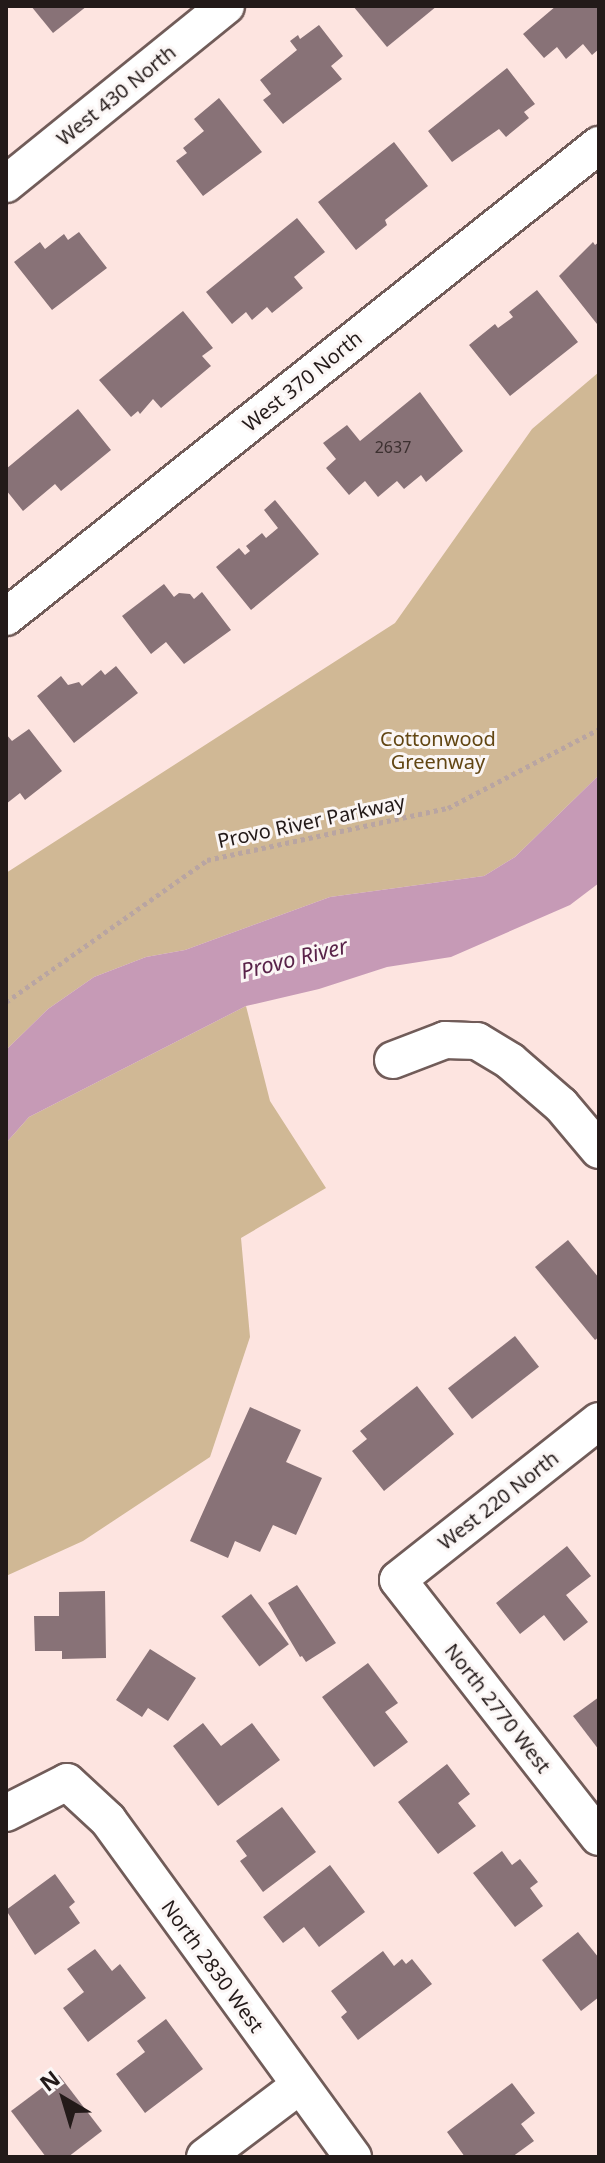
<!DOCTYPE html>
<html>
<head>
<meta charset="utf-8">
<style>
  body { margin:0 }
  #map { position:relative; width:605px; height:2163px; overflow:hidden; background:#fde4e0; font-family:"Noto Sans",sans-serif }
  div>[style] { position:absolute }
  [style*='--x'] { left:calc(var(--x)*1px); top:calc(var(--y)*1px); width:calc(var(--w)*1px); rotate:calc(var(--a)*1deg) }
  .green>* { inset:0; background:#d0b895 }
  .water>* { inset:0; background:#c69ab6 }
  .building>* { inset:0; background:#887277; transform-origin:0 0 }
  .path>* { height:5px; margin-top:-2.5px; transform-origin:0; background:repeating-linear-gradient(90deg,#b9a5a2 0 4px,transparent 0 8px) }
  .roads { filter:drop-shadow(2px 0 #715c59) drop-shadow(-2px 0 #715c59) drop-shadow(0 2px #715c59) drop-shadow(0 -2px #715c59) }
  .minor>* { height:36px; margin:-18px; padding:0 18px; transform-origin:18px; border-radius:18px; background:#fff }
  span { translate:-50% -50%; white-space:nowrap; text-align:center; line-height:1.15; -webkit-text-stroke:6px #fbf6f5; paint-order:stroke }
  .number-label { font-size:16px; color:#3c3030 }
  .number-label span { -webkit-text-stroke-width:0 }
  .street-label { font-size:20px; color:#231a19 }
  .park-label { font-size:20px; color:#624613 }
  .water-label { font-size:22px; color:#592349; font-style:italic }
  .frame { position:absolute; inset:0; border:8px solid #231a19; pointer-events:none }
  .north { position:absolute; left:24px; top:2059px; width:80px; height:80px; -webkit-text-stroke:6px #fbf6f5; paint-order:stroke; rotate:322deg; font-size:22px; font-weight:700; line-height:32px; text-align:center; color:#231a19 }
  .north::after { content:''; display:block; margin:auto; width:28px; height:36px; background:#231a19; clip-path:polygon(50% 0,100% 100%,50% 72%,0 100%) }
</style>
</head>
<body>
<div id="map">
  <div class="green">
    <div style="clip-path:polygon(599px 372px,599px 775px,515px 857px,484px 876px,330px 897px,185px 950px,146px 957px,94px 977px,48px 1009px,6px 1050px,6px 873px,395px 623px,532px 429px)"></div>
    <div style="clip-path:polygon(246px 1006px,270px 1101px,326px 1188px,241px 1238px,250px 1337px,210px 1457px,83px 1541px,6px 1576px,6px 1143px,29px 1117px)"></div>
  </div>
  <div class="water">
    <div style="clip-path:polygon(599px 775px,599px 883px,570px 905px,451px 957px,387px 967px,319px 989px,246px 1006px,29px 1117px,6px 1143px,6px 1050px,48px 1009px,94px 977px,146px 957px,185px 950px,330px 897px,484px 876px,515px 857px)"></div>
  </div>
  <div class="building">
    <div style="clip-path:polygon(31px 6px,87px 6px,53px 33px)"></div>
    <div style="clip-path:polygon(353px 6px,437px 6px,387px 47px)"></div>
    <div style="clip-path:polygon(556px 6px,599px 6px,599px 49px,592px 55px,583px 44px,566px 59px,557px 47px,544px 58px,523px 34px)"></div>
    <div style="clip-path:polygon(319px 25px,343px 56px,331px 66px,342px 79px,283px 124px,263px 100px,271px 94px,260px 80px,297px 50px,290px 41px,298px 35px,300px 39px)"></div>
    <div style="clip-path:polygon(507px 68px,535px 104px,524px 112px,529px 118px,506px 137px,499px 129px,452px 162px,428px 131px)"></div>
    <div style="clip-path:polygon(219px 98px,262px 152px,203px 196px,176px 161px,187px 153px,183px 148px,204px 131px,194px 119px)"></div>
    <div style="clip-path:polygon(394px 142px,428px 186px,385px 220px,387px 225px,356px 250px,318px 202px)"></div>
    <div style="clip-path:polygon(297px 218px,325px 252px,294px 277px,303px 288px,272px 313px,267px 307px,252px 320px,246px 312px,232px 324px,206px 292px)"></div>
    <div style="clip-path:polygon(79px 232px,107px 268px,52px 310px,14px 262px,40px 242px,45px 249px,64px 234px,68px 240px)"></div>
    <div style="clip-path:polygon(593px 242px,595px 245px,599px 242px,597px 324px,559px 276px)"></div>
    <div style="clip-path:polygon(537px 290px,578px 342px,510px 396px,469px 345px,495px 324px,498px 328px,513px 317px,509px 312px)"></div>
    <div style="clip-path:polygon(183px 311px,213px 348px,202px 356px,211px 366px,161px 408px,153px 399px,140px 414px,138px 411px,131px 417px,99px 380px)"></div>
    <div style="clip-path:polygon(420px 392px,463px 451px,426px 482px,421px 475px,404px 489px,397px 481px,378px 497px,365px 481px,349px 495px,326px 468px,336px 459px,323px 443px,347px 425px,360px 441px)"></div>
    <div style="clip-path:polygon(78px 409px,111px 450px,61px 491px,55px 484px,23px 511px,6px 490px,6px 469px)"></div>
    <div style="clip-path:polygon(275px 500px,319px 554px,251px 610px,216px 567px,239px 548px,245px 555px,250px 551px,246px 546px,262px 533px,266px 538px,278px 528px,264px 510px)"></div>
    <div style="clip-path:polygon(164px 584px,174px 597px,179px 593px,190px 594px,194px 599px,202px 592px,231px 630px,184px 664px,166px 642px,151px 654px,122px 616px)"></div>
    <div style="clip-path:polygon(116px 666px,138px 693px,74px 743px,37px 696px,61px 676px,68px 685px,79px 682px,82px 686px,101px 670px,105px 675px)"></div>
    <div style="clip-path:polygon(29px 729px,62px 771px,25px 800px,20px 793px,6px 804px,6px 734px,12px 741px)"></div>
    <div style="clip-path:polygon(568px 1240px,599px 1278px,599px 1337px,595px 1340px,535px 1267px)"></div>
    <div style="left:515px;top:1336px;width:39px;height:85px;rotate:52deg"></div>
    <div style="clip-path:polygon(417px 1386px,454px 1434px,384px 1491px,352px 1451px,367px 1439px,360px 1431px)"></div>
    <div style="clip-path:polygon(250px 1407px,301px 1430px,286px 1462px,322px 1478px,296px 1535px,273px 1525px,260px 1552px,235px 1541px,228px 1558px,190px 1541px)"></div>
    <div style="clip-path:polygon(567px 1546px,591px 1576px,566px 1595px,588px 1622px,564px 1641px,544px 1615px,520px 1634px,496px 1603px)"></div>
    <div style="clip-path:polygon(297px 1585px,336px 1643px,306px 1662px,302px 1656px,300px 1657px,268px 1603px)"></div>
    <div style="clip-path:polygon(105px 1591px,106px 1658px,62px 1659px,62px 1651px,35px 1651px,34px 1616px,59px 1616px,59px 1592px)"></div>
    <div style="left:251px;top:1594px;width:63px;height:37px;rotate:53deg"></div>
    <div style="clip-path:polygon(150px 1649px,196px 1678px,168px 1721px,148px 1708px,142px 1717px,116px 1700px)"></div>
    <div style="clip-path:polygon(368px 1663px,398px 1703px,385px 1712px,408px 1742px,374px 1767px,322px 1697px)"></div>
    <div style="clip-path:polygon(599px 1697px,599px 1750px,573px 1716px)"></div>
    <div style="clip-path:polygon(203px 1723px,221px 1746px,252px 1723px,280px 1760px,218px 1806px,173px 1746px)"></div>
    <div style="clip-path:polygon(447px 1764px,470px 1794px,458px 1803px,476px 1826px,438px 1854px,398px 1802px)"></div>
    <div style="clip-path:polygon(282px 1807px,316px 1852px,263px 1892px,240px 1861px,247px 1856px,236px 1841px)"></div>
    <div style="clip-path:polygon(502px 1851px,512px 1865px,520px 1859px,538px 1882px,530px 1888px,543px 1906px,515px 1927px,473px 1873px)"></div>
    <div style="clip-path:polygon(330px 1865px,365px 1912px,319px 1947px,304px 1927px,283px 1943px,263px 1917px)"></div>
    <div style="clip-path:polygon(55px 1874px,75px 1902px,69px 1907px,80px 1923px,35px 1955px,6px 1910px)"></div>
    <div style="clip-path:polygon(578px 1932px,599px 1958px,599px 1997px,581px 2011px,542px 1960px)"></div>
    <div style="clip-path:polygon(95px 1949px,112px 1971px,120px 1964px,146px 1998px,88px 2042px,63px 2008px,84px 1992px,67px 1969px)"></div>
    <div style="clip-path:polygon(383px 1951px,394px 1966px,402px 1959px,406px 1964px,412px 1959px,432px 1984px,358px 2040px,341px 2017px,347px 2012px,331px 1991px)"></div>
    <div style="clip-path:polygon(166px 2019px,203px 2069px,145px 2113px,116px 2074px,145px 2052px,137px 2041px)"></div>
    <div style="clip-path:polygon(59px 2075px,102px 2131px,68px 2157px,46px 2157px,11px 2111px)"></div>
    <div style="clip-path:polygon(512px 2083px,535px 2113px,521px 2124px,534px 2141px,512px 2157px,465px 2157px,447px 2132px)"></div>
  </div>
  <div class="path">
    <div style="--x:6;--y:1002;--w:246;--a:-35.2"></div>
    <div style="--x:207;--y:860;--w:247;--a:-12.2"></div>
    <div style="--x:448;--y:808;--w:170;--a:-27.6"></div>
  </div>
  <div class="roads">
    <div class="minor">
      <div style="--x:6;--y:184;--w:283;--a:-39"></div>
      <div style="--x:6;--y:617;--w:758;--a:-38.52"></div>
      <div style="--x:393;--y:1060;--w:56;--a:-21"></div>
      <div style="--x:445;--y:1040;--w:32;--a:2"></div>
      <div style="--x:477;--y:1041;--w:39;--a:31"></div>
      <div style="--x:510;--y:1061;--w:67;--a:40.8"></div>
      <div style="--x:561;--y:1105;--w:59;--a:49.8"></div>
      <div style="--x:599;--y:1421;--w:256;--a:141.7"></div>
      <div style="--x:398;--y:1580;--w:326;--a:52"></div>
      <div style="--x:6;--y:1813;--w:68;--a:-26.9"></div>
      <div style="--x:67;--y:1782;--w:56;--a:42.8"></div>
      <div style="--x:108;--y:1820;--w:417;--a:54"></div>
      <div style="--x:205;--y:2157;--w:118;--a:-37.1"></div>
    </div>
  </div>
  <div class="number-label">
    <span style="left:393px;top:447px">2637</span>
  </div>
  <div class="street-label">
    <span style="left:116px;top:95px;rotate:-39deg">West 430 North</span>
    <span style="left:302px;top:381px;rotate:-39deg">West 370 North</span>
    <span style="left:311px;top:821px;rotate:-12deg">Provo River Parkway</span>
    <span style="left:498px;top:1500px;rotate:-38deg">West 220 North</span>
    <span style="left:498px;top:1708px;rotate:52deg">North 2770 West</span>
    <span style="left:213px;top:1966px;rotate:54deg">North 2830 West</span>
  </div>
  <div class="park-label">
    <span style="left:438px;top:750px">Cottonwood<br>Greenway</span>
  </div>
  <div class="water-label">
    <span style="left:294px;top:958px;rotate:-14deg">Provo River</span>
  </div>
  <div class="frame"></div>
  <div class="north">N</div>
</div>
</body>
</html>
